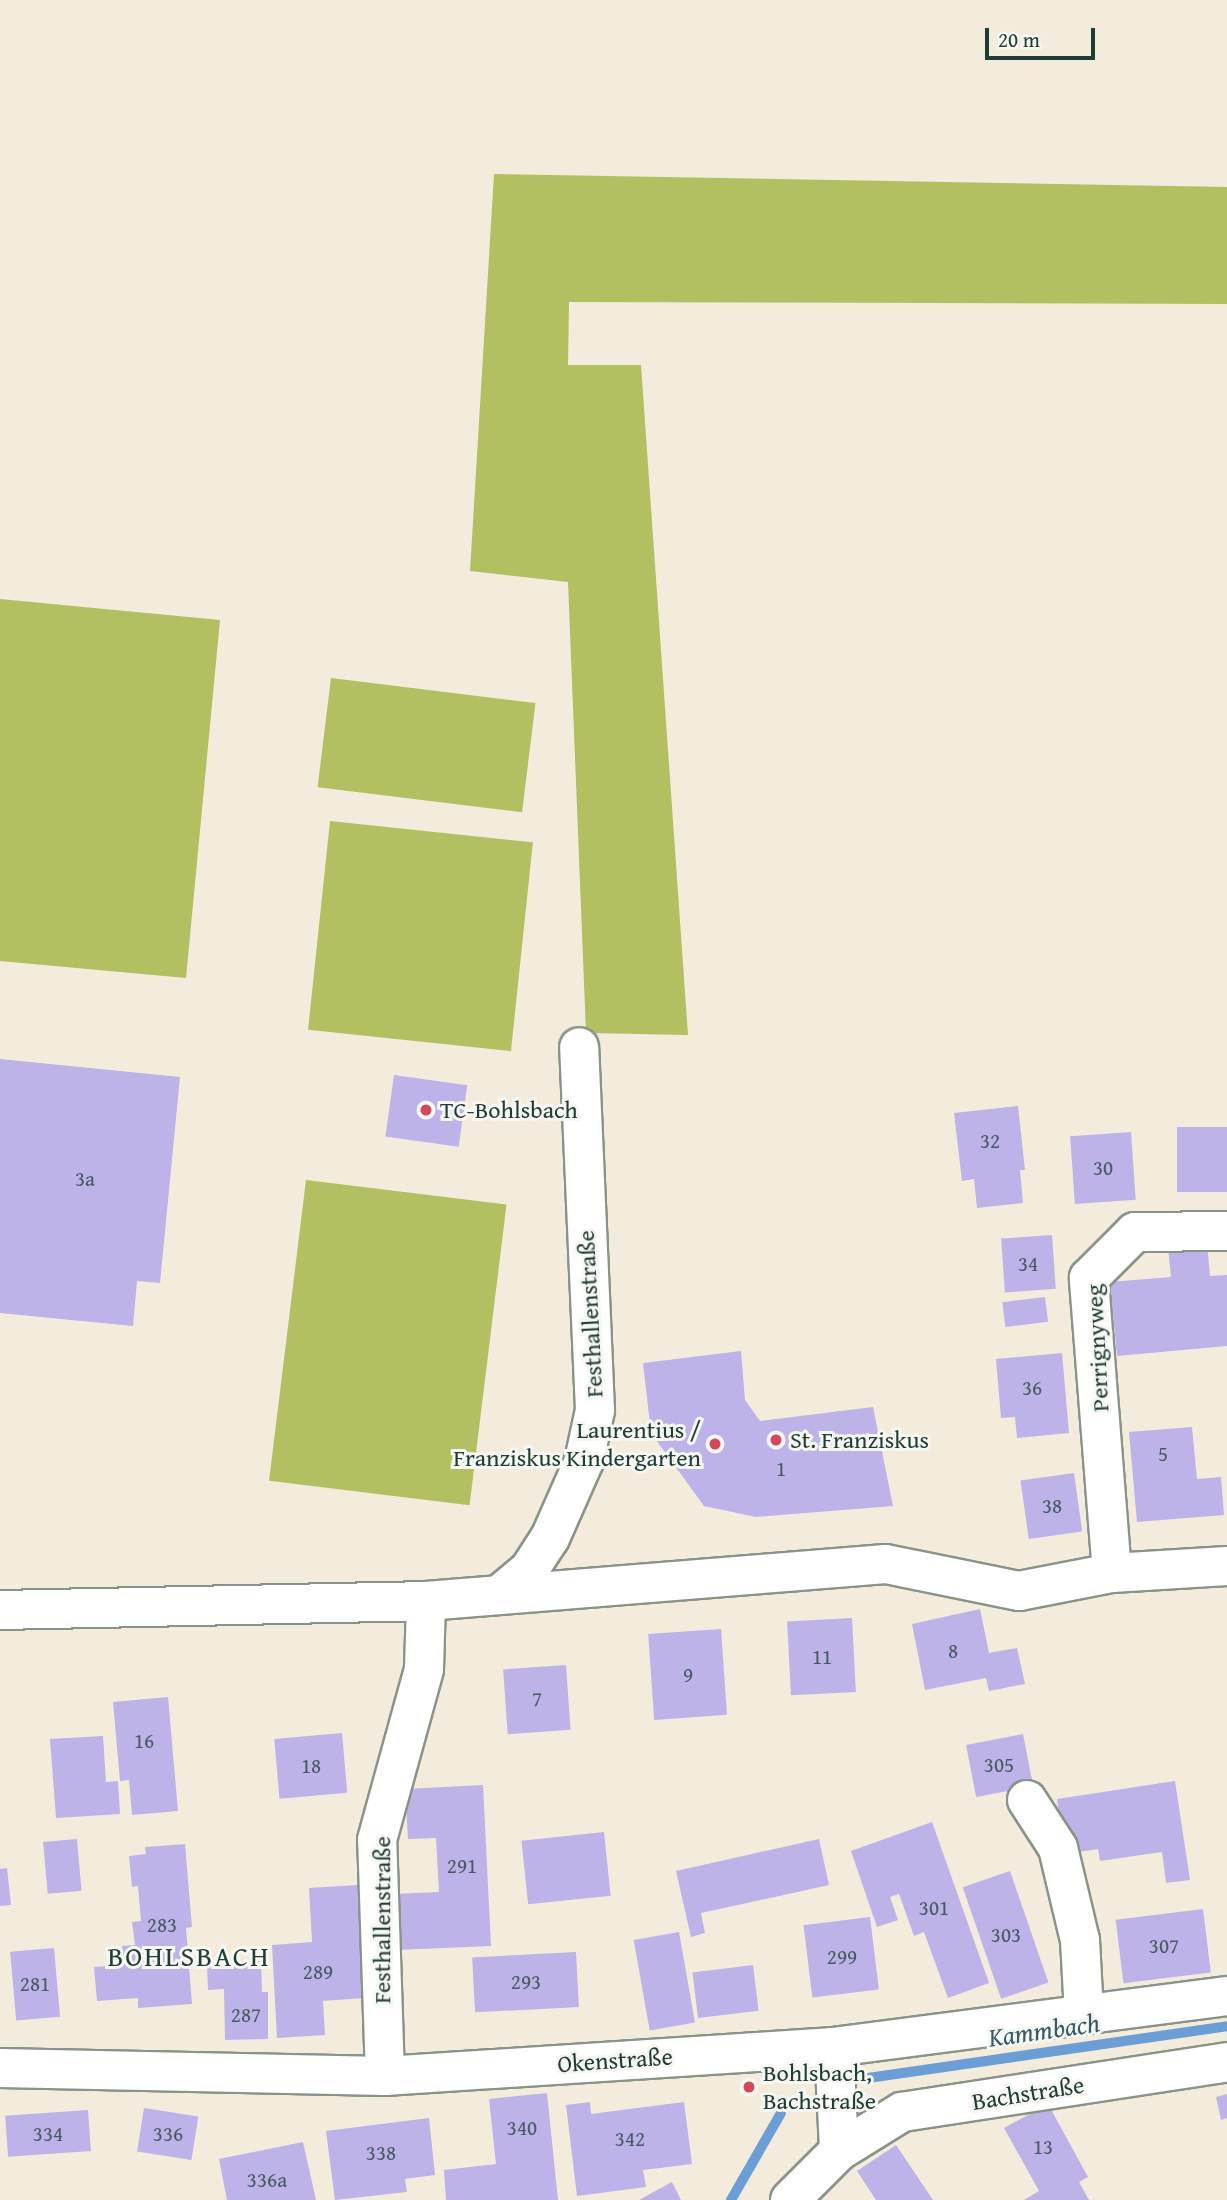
<!DOCTYPE html>
<html>
<head>
<meta charset="utf-8">
<style>
  body { margin:0 }
  #map { position:relative; width:1227px; height:2200px; overflow:hidden; background:#f3ebdb; font-family:"Gentium Book Plus",serif }
  div>[style] { position:absolute }
  [style*='--x'] { left:calc(var(--x)*1px); top:calc(var(--y)*1px); width:calc(var(--w)*1px); rotate:calc(var(--a)*1deg) }
  .green>* { inset:0; background:#b2c062; transform-origin:0 0 }
  .stream>* { height:10px; margin:-5px; padding:0 5px; transform-origin:5px; border-radius:5px; background:#6c9ed6 }
  .building>* { inset:0; background:#beb3e9; transform-origin:0 0 }
  .roads { filter:drop-shadow(2px 0 #899488) drop-shadow(-2px 0 #899488) drop-shadow(0 2px #899488) drop-shadow(0 -2px #899488) }
  .minor>* { height:38px; margin:-19px; padding:0 19px; transform-origin:19px; border-radius:19px; background:#fff }
  .dots>* { width:19px; height:19px; translate:-50% -50%; box-sizing:border-box; border:4px solid #f6f6f2; border-radius:50% }
  span { translate:-50% -50%; white-space:nowrap; text-align:center; line-height:1.15; -webkit-text-stroke:6px #f6f6f2; paint-order:stroke }
  .number-label { font-size:21px; color:#475a61 }
  .number-label span { -webkit-text-stroke-width:0 }
  .poi-label { font-size:24px; color:#1f3d34 }
  .left { translate:0 -50%; text-align:left }
  .right { translate:-100% -50%; text-align:right }
  .street-label { font-size:24px; color:#1f3d34 }
  .water-label { font-size:26px; color:#365a65; font-style:italic }
  .quarter-label { font-size:28px; color:#1f3d34; letter-spacing:2px }
  .scale { position:absolute; left:985px; top:28px; width:110px; height:32px; box-sizing:border-box; border:4px solid #1f3d34; border-top:0; padding-left:9px; font-size:21px; line-height:24px; white-space:nowrap; color:#1f3d34; -webkit-text-stroke:5px #f6f6f2; paint-order:stroke }
</style>
</head>
<body>
<div id="map">
  <div class="green">
    <div style="clip-path:polygon(494px 174px,1227px 187px,1227px 304px,569px 302px,568px 365px,641px 365px,688px 1035px,586px 1033px,568px 582px,470px 571px)"></div>
    <div style="clip-path:polygon(0 599px,220px 620px,186px 978px,0 961px)"></div>
    <div style="left:331px;top:678px;width:206px;height:110px;rotate:7deg"></div>
    <div style="left:330px;top:821px;width:204px;height:210px;rotate:6deg"></div>
    <div style="left:306px;top:1180px;width:202px;height:303px;rotate:7deg"></div>
  </div>
  <div class="stream">
    <div style="--x:868;--y:2078;--w:363;--a:-8.2"></div>
    <div style="--x:731;--y:2200;--w:100;--a:-60.1"></div>
  </div>
  <div class="building">
    <div style="clip-path:polygon(0 1059px,180px 1077px,160px 1283px,137px 1281px,133px 1326px,0 1313px)"></div>
    <div style="left:394px;top:1075px;width:74px;height:62px;rotate:8deg"></div>
    <div style="clip-path:polygon(1018px 1106px,1025px 1170px,1020px 1170px,1023px 1203px,977px 1208px,974px 1179px,962px 1181px,954px 1113px)"></div>
    <div style="left:1227px;top:1127px;width:65px;height:50px;rotate:90deg"></div>
    <div style="left:1131px;top:1132px;width:68px;height:61px;rotate:86deg"></div>
    <div style="left:1052px;top:1235px;width:54px;height:51px;rotate:86deg"></div>
    <div style="clip-path:polygon(1207px 1243px,1210px 1276px,1227px 1275px,1227px 1346px,1117px 1356px,1110px 1282px,1171px 1277px,1168px 1247px)"></div>
    <div style="left:1045px;top:1297px;width:25px;height:43px;rotate:83deg"></div>
    <div style="clip-path:polygon(741px 1351px,745px 1400px,760px 1421px,873px 1407px,893px 1506px,756px 1517px,704px 1506px,651px 1433px,643px 1363px)"></div>
    <div style="clip-path:polygon(1062px 1353px,1069px 1433px,1017px 1438px,1015px 1417px,1001px 1418px,996px 1359px)"></div>
    <div style="clip-path:polygon(1192px 1427px,1197px 1479px,1221px 1477px,1224px 1515px,1137px 1522px,1129px 1432px)"></div>
    <div style="left:1074px;top:1473px;width:59px;height:54px;rotate:82deg"></div>
    <div style="clip-path:polygon(980px 1609px,989px 1653px,1017px 1648px,1025px 1684px,989px 1691px,986px 1678px,925px 1690px,912px 1624px)"></div>
    <div style="left:852px;top:1618px;width:74px;height:65px;rotate:87deg"></div>
    <div style="left:721px;top:1629px;width:86px;height:73px;rotate:86deg"></div>
    <div style="left:566px;top:1665px;width:65px;height:63px;rotate:86deg"></div>
    <div style="clip-path:polygon(168px 1697px,178px 1811px,132px 1815px,129px 1780px,120px 1781px,113px 1702px)"></div>
    <div style="left:342px;top:1733px;width:60px;height:68px;rotate:85deg"></div>
    <div style="left:1023px;top:1734px;width:53px;height:58px;rotate:79deg"></div>
    <div style="clip-path:polygon(103px 1736px,106px 1782px,118px 1781px,120px 1814px,56px 1818px,50px 1739px)"></div>
    <div style="clip-path:polygon(1175px 1781px,1190px 1880px,1166px 1883px,1162px 1852px,1100px 1861px,1098px 1849px,1065px 1854px,1057px 1799px)"></div>
    <div style="clip-path:polygon(483px 1785px,491px 1946px,396px 1950px,393px 1894px,439px 1892px,436px 1838px,408px 1839px,405px 1789px)"></div>
    <div style="clip-path:polygon(932px 1822px,989px 1983px,948px 1998px,924px 1932px,914px 1936px,899px 1894px,890px 1897px,898px 1920px,877px 1927px,851px 1851px)"></div>
    <div style="left:604px;top:1832px;width:64px;height:83px;rotate:84deg"></div>
    <div style="left:77px;top:1839px;width:52px;height:34px;rotate:85deg"></div>
    <div style="clip-path:polygon(819px 1839px,829px 1885px,701px 1913px,705px 1933px,691px 1937px,676px 1871px)"></div>
    <div style="clip-path:polygon(185px 1844px,192px 1927px,186px 1928px,192px 2004px,138px 2008px,138px 1998px,97px 2001px,94px 1967px,124px 1965px,122px 1946px,135px 1945px,132px 1922px,141px 1921px,138px 1886px,132px 1887px,129px 1856px,146px 1854px,145px 1847px)"></div>
    <div style="clip-path:polygon(7px 1868px,11px 1905px,0 1906px,0 1869px)"></div>
    <div style="left:1010px;top:1871px;width:118px;height:50px;rotate:71deg"></div>
    <div style="clip-path:polygon(358px 1885px,364px 1998px,323px 2001px,325px 2035px,277px 2038px,272px 1945px,312px 1942px,309px 1888px)"></div>
    <div style="left:1203px;top:1909px;width:64px;height:88px;rotate:83deg"></div>
    <div style="left:870px;top:1917px;width:73px;height:67px;rotate:83deg"></div>
    <div style="left:679px;top:1932px;width:92px;height:46px;rotate:80deg"></div>
    <div style="left:54px;top:1948px;width:69px;height:44px;rotate:85deg"></div>
    <div style="left:576px;top:1952px;width:55px;height:104px;rotate:87deg"></div>
    <div style="clip-path:polygon(261px 1961px,262px 1992px,268px 1992px,268px 2039px,225px 2040px,224px 1989px,208px 1990px,207px 1963px)"></div>
    <div style="left:753px;top:1965px;width:46px;height:61px;rotate:83deg"></div>
    <div style="clip-path:polygon(547px 2093px,558px 2200px,446px 2200px,444px 2170px,496px 2164px,489px 2099px)"></div>
    <div style="clip-path:polygon(1227px 2094px,1227px 2118px,1221px 2120px,1216px 2097px)"></div>
    <div style="clip-path:polygon(590px 2102px,591px 2114px,684px 2102px,692px 2164px,643px 2170px,646px 2187px,577px 2196px,566px 2105px)"></div>
    <div style="clip-path:polygon(1048px 2104px,1088px 2177px,1079px 2182px,1089px 2200px,1024px 2200px,1039px 2191px,1004px 2128px)"></div>
    <div style="left:144px;top:2108px;width:55px;height:44px;rotate:9deg"></div>
    <div style="left:88px;top:2110px;width:41px;height:83px;rotate:86deg"></div>
    <div style="clip-path:polygon(429px 2118px,435px 2175px,405px 2179px,407px 2192px,335px 2200px,326px 2131px)"></div>
    <div style="clip-path:polygon(303px 2142px,316px 2200px,227px 2200px,219px 2159px)"></div>
    <div style="clip-path:polygon(896px 2145px,933px 2200px,876px 2200px,857px 2171px)"></div>
    <div style="clip-path:polygon(672px 2182px,681px 2200px,639px 2200px)"></div>
  </div>
  <div class="roads">
    <div class="minor">
      <div style="--x:1112;--y:1573;--w:296;--a:-94.5"></div>
      <div style="--x:1089;--y:1278;--w:65;--a:-45"></div>
      <div style="--x:1135;--y:1232;--w:92;--a:-0.6"></div>
      <div style="--x:499;--y:1595;--w:39;--a:-40"></div>
      <div style="--x:529;--y:1570;--w:38;--a:-57"></div>
      <div style="--x:550;--y:1538;--w:84;--a:-66.2"></div>
      <div style="--x:584;--y:1461;--w:52;--a:-77.8"></div>
      <div style="--x:595;--y:1410;--w:363;--a:-92.5"></div>
      <div style="--x:0;--y:1610;--w:426;--a:-1.2"></div>
      <div style="--x:426;--y:1601;--w:461;--a:-4.6"></div>
      <div style="--x:886;--y:1564;--w:136;--a:11.5"></div>
      <div style="--x:1019;--y:1591;--w:95;--a:-11"></div>
      <div style="--x:1112;--y:1573;--w:115;--a:-3.5"></div>
      <div style="--x:1027;--y:1800;--w:57;--a:57.1"></div>
      <div style="--x:1058;--y:1848;--w:95;--a:76.6"></div>
      <div style="--x:1080;--y:1940;--w:75;--a:86.9"></div>
      <div style="--x:834;--y:2047;--w:104;--a:87.2"></div>
      <div style="--x:0;--y:2068;--w:385;--a:1.2"></div>
      <div style="--x:385;--y:2076;--w:450;--a:-3.7"></div>
      <div style="--x:834;--y:2047;--w:396;--a:-7.4"></div>
      <div style="--x:385;--y:2076;--w:236;--a:-91.9"></div>
      <div style="--x:377;--y:1840;--w:177;--a:-74.6"></div>
      <div style="--x:424;--y:1669;--w:68;--a:-88.3"></div>
      <div style="--x:790;--y:2200;--w:69;--a:-45"></div>
      <div style="--x:839;--y:2151;--w:74;--a:-31.8"></div>
      <div style="--x:902;--y:2112;--w:329;--a:-8.7"></div>
    </div>
  </div>
  <div class="dots">
    <div style="left:426px;top:1110px;background:#d1495b"></div>
    <div style="left:776px;top:1440px;background:#d1495b"></div>
    <div style="left:715px;top:1444px;background:#d1495b"></div>
    <div style="left:749px;top:2087px;background:#d1495b"></div>
  </div>
  <div class="number-label">
    <span style="left:990px;top:1141px">32</span>
    <span style="left:1103px;top:1168px">30</span>
    <span style="left:85px;top:1179px">3a</span>
    <span style="left:1028px;top:1264px">34</span>
    <span style="left:1032px;top:1388px">36</span>
    <span style="left:1163px;top:1454px">5</span>
    <span style="left:781px;top:1469px">1</span>
    <span style="left:1052px;top:1506px">38</span>
    <span style="left:953px;top:1651px">8</span>
    <span style="left:822px;top:1657px">11</span>
    <span style="left:688px;top:1675px">9</span>
    <span style="left:537px;top:1699px">7</span>
    <span style="left:144px;top:1741px">16</span>
    <span style="left:999px;top:1765px">305</span>
    <span style="left:311px;top:1766px">18</span>
    <span style="left:462px;top:1866px">291</span>
    <span style="left:934px;top:1908px">301</span>
    <span style="left:162px;top:1925px">283</span>
    <span style="left:1006px;top:1935px">303</span>
    <span style="left:1164px;top:1946px">307</span>
    <span style="left:842px;top:1957px">299</span>
    <span style="left:318px;top:1972px">289</span>
    <span style="left:526px;top:1982px">293</span>
    <span style="left:35px;top:1984px">281</span>
    <span style="left:246px;top:2015px">287</span>
    <span style="left:522px;top:2128px">340</span>
    <span style="left:48px;top:2134px">334</span>
    <span style="left:168px;top:2134px">336</span>
    <span style="left:630px;top:2139px">342</span>
    <span style="left:1043px;top:2147px">13</span>
    <span style="left:381px;top:2153px">338</span>
    <span style="left:267px;top:2180px">336a</span>
  </div>
  <div class="poi-label">
    <span class="left" style="left:440px;top:1110px">TC-Bohlsbach</span>
    <span class="right" style="left:701px;top:1444px">Laurentius /<br>Franziskus Kindergarten</span>
    <span class="left" style="left:790px;top:1440px">St. Franziskus</span>
    <span class="left" style="left:763px;top:2087px">Bohlsbach,<br>Bachstraße</span>
  </div>
  <div class="street-label">
    <span style="left:590px;top:1314px;rotate:-93deg">Festhallenstraße</span>
    <span style="left:1097px;top:1348px;rotate:-93deg">Perrignyweg</span>
    <span style="left:382px;top:1920px;rotate:-90deg">Festhallenstraße</span>
    <span style="left:615px;top:2060px;rotate:-4deg">Okenstraße</span>
    <span style="left:1028px;top:2093px;rotate:-9deg">Bachstraße</span>
  </div>
  <div class="water-label">
    <span style="left:1044px;top:2030px;rotate:-8deg">Kammbach</span>
  </div>
  <div class="quarter-label">
    <span style="left:189px;top:1956px">BOHLSBACH</span>
  </div>
  <div class="scale">20 m</div>
</div>
</body>
</html>
